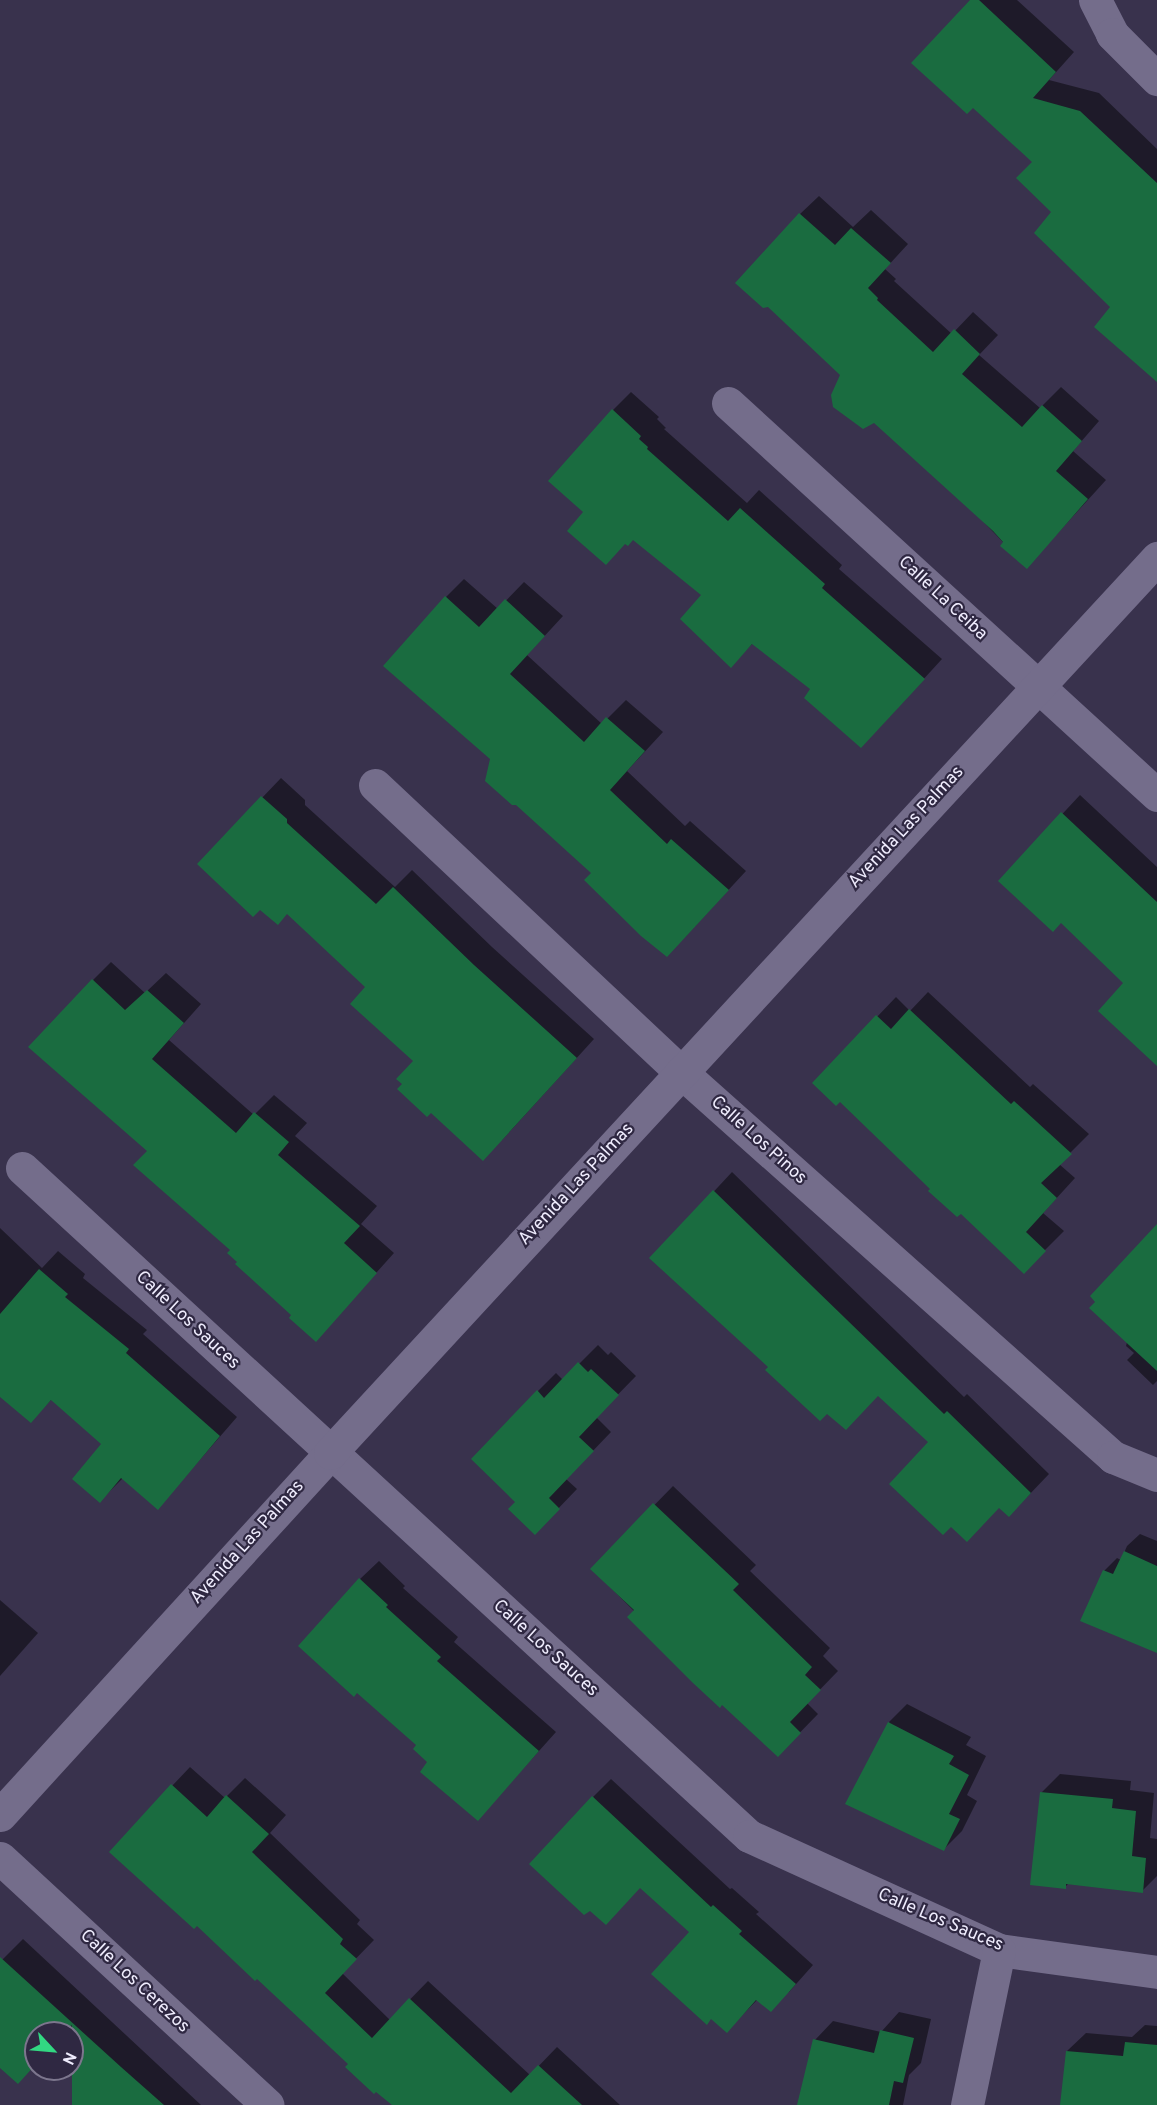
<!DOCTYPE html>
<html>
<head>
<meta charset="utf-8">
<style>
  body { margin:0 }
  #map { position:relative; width:1157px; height:2105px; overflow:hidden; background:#39324d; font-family:Overpass,sans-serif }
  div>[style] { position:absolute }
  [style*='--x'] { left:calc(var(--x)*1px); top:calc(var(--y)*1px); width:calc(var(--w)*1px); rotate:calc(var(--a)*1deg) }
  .shadow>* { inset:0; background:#0007 }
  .building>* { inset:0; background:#1a6c40 }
  .minor>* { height:33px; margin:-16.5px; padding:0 16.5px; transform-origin:16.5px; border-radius:16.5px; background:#746d8b }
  span { translate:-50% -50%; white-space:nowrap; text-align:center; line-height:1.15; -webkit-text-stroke:4.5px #2f2842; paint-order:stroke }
  .street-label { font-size:18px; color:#efecfd }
  .north { position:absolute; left:24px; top:2021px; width:60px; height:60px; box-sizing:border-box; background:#2f2842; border:2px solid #7c768d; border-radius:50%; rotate:116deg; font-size:16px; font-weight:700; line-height:24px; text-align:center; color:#efecfd }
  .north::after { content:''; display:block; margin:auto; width:21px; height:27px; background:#32d882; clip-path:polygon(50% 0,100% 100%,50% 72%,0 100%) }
</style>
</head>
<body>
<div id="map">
  <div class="shadow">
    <div style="clip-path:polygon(972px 0,1017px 0,1074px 52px,1049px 80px,1099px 93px,1157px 149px,1157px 365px,1112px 307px,1053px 212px)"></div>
    <div style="clip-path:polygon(819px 196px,853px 227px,871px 210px,908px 244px,885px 269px,896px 279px,894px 281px,952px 334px,973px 312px,998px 335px,979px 355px,1040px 408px,1061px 387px,1099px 421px,1073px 451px,1106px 480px,1027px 567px,842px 375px,800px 214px)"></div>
    <div style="clip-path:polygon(631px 392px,659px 417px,657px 419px,666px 428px,664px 429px,747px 503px,759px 490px,842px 565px,839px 569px,942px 659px,879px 728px,812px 689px,753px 643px,731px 666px,703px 595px,633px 538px,586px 512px,613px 410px)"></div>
    <div style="clip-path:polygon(464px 579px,498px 609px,524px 582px,563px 616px,527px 655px,602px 724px,626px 700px,663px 732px,627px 771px,685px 826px,690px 821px,746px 871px,685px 937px,593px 873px,492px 759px,446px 597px)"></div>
    <div style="clip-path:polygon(281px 778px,305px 800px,305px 805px,395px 887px,412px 870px,492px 947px,594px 1039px,502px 1140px,404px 1084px,415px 1061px,367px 987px,288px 913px,199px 864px)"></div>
    <div style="clip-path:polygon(1080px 795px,1157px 867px,1157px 1064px,1126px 983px,1062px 922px,1000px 881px)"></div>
    <div style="clip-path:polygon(111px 962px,145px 993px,166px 973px,201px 1004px,169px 1040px,254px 1115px,274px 1095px,307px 1123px,295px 1136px,377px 1206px,361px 1224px,394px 1253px,316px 1340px,232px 1249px,149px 1151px,93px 980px)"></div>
    <div style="clip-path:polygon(928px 992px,1030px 1087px,1033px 1084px,1089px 1134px,1059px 1164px,1075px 1178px,1043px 1213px,1064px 1231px,1042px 1253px,961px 1212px,932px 1189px,840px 1100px,814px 1083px,896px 997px,910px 1011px)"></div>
    <div style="clip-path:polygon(732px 1172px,964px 1397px,967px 1394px,1049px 1474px,1027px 1497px,951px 1525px,930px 1442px,879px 1394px,770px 1367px,652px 1258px)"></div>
    <div style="clip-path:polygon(1157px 1227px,1157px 1381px,1153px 1385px,1127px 1360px,1134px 1353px,1126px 1346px)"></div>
    <div style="clip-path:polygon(0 1228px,42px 1268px,58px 1251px,85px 1274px,83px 1278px,147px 1330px,143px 1334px,237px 1417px,158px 1508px,123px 1478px,100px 1501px,104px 1444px,52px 1399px,31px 1421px,0 1395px)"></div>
    <div style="clip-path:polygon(598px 1345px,608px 1355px,611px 1352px,636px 1376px,596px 1417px,611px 1432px,566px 1479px,577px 1489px,553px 1514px,517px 1502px,538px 1391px,556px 1373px,563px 1380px)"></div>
    <div style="clip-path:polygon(673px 1486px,756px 1565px,750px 1571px,830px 1648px,823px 1656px,838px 1671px,807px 1703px,818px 1714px,778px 1755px,592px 1569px)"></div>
    <div style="clip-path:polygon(1140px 1534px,1157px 1541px,1157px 1652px,1104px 1571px,1117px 1558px,1121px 1560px,1127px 1546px)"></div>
    <div style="clip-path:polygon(379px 1561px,405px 1586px,403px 1588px,458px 1637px,454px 1642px,556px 1732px,478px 1819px,418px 1745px,360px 1579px)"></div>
    <div style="clip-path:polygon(0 1600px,38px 1633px,0 1676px)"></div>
    <div style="clip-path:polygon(907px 1704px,971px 1737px,966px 1745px,986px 1756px,967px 1795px,977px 1801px,962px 1831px,944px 1849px,889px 1722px)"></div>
    <div style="clip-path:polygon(190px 1767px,225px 1798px,245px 1778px,286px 1815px,270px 1833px,360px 1920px,357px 1924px,374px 1940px,342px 1973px,390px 2020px,428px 1981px,530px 2075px,557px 2047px,620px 2105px,397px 2105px,350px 2064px,172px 1786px)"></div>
    <div style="clip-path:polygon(1060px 1774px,1131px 1781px,1130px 1790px,1154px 1793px,1150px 1838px,1157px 1839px,1157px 1876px,1142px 1891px,1069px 1883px,1065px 1887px,1041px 1793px)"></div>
    <div style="clip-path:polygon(611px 1779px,730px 1889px,732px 1888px,759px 1912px,756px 1914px,813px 1965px,789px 1992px,758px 1999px,727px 2031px,691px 1932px,593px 1797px)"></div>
    <div style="clip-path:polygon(23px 1939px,201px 2105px,88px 2105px,98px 2094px,72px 2069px,72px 2033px,36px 2033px,36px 2064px,0 2068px,0 1962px)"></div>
    <div style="clip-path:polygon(899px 2012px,931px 2019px,921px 2063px,909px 2075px,903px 2105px,799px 2105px,815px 2040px,833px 2021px,881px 2032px)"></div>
    <div style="clip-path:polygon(1145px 2025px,1157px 2026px,1157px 2105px,1062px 2105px,1067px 2051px,1086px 2033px,1132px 2037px)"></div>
  </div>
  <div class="building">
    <div style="clip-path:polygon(970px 0,979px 0,1056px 72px,1033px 98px,1080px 111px,1157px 183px,1157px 382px,1094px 327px,1110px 307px,1034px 233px,1051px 212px,1016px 178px,1032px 162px,973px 108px,967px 114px,911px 63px)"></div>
    <div style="clip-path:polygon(799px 213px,835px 245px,851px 228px,891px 263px,868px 288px,878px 298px,877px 300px,933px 352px,954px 329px,980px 354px,962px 374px,1022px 427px,1042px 405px,1082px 441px,1056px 471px,1088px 499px,1027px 569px,1000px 546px,1003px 542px,993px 531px,874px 423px,863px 429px,833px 407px,831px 395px,840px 375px,768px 307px,763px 308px,735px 283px)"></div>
    <div style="clip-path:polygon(612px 409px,641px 436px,639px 439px,648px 447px,647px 449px,728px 521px,740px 508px,825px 584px,822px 588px,925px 679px,861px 748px,804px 698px,810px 689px,752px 644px,731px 668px,680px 619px,701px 595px,633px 540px,628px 546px,625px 544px,606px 565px,567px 531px,583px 512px,548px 481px)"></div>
    <div style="clip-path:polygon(445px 596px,479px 627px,505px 599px,545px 636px,510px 674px,584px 742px,606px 717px,645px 751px,610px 790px,667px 844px,671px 839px,729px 890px,667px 957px,641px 936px,584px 880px,591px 873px,516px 805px,512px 805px,485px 781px,490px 759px,383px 666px)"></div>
    <div style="clip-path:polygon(261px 796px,287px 819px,287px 823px,376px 904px,393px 887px,474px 965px,577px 1058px,483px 1161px,431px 1113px,427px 1117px,397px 1089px,402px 1084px,396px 1079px,413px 1061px,350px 1004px,365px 987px,287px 914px,278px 925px,260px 910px,253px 917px,197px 864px)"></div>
    <div style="clip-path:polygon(1061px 812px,1157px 902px,1157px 1066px,1098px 1011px,1123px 983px,1061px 923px,1053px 932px,998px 881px)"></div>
    <div style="clip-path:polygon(92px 979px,125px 1010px,147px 990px,184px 1023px,152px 1059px,236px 1133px,254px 1112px,289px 1142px,278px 1155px,360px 1226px,344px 1243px,377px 1273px,316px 1342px,289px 1318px,291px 1315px,235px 1264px,237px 1262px,227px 1253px,230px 1250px,133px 1165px,147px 1151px,28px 1047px)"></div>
    <div style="clip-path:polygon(909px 1009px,1011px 1104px,1014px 1101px,1072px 1154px,1041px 1183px,1057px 1198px,1026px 1232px,1046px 1251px,1024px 1274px,961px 1214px,957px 1217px,928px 1191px,930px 1189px,840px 1102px,836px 1106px,812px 1083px,876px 1015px,891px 1029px)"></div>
    <div style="clip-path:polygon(713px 1190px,944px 1414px,947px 1411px,1031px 1493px,1009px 1517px,999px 1508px,967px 1542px,951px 1527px,943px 1535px,889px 1484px,928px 1442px,878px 1396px,846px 1430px,827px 1414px,820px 1421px,765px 1370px,768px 1367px,649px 1258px)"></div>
    <div style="clip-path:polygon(1157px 1224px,1157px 1371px,1089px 1308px,1095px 1302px,1090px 1296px)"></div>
    <div style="clip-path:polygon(39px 1269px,68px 1294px,65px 1297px,129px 1349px,126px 1353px,220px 1436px,158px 1510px,121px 1478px,100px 1503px,72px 1479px,101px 1444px,51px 1400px,31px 1423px,0 1397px,0 1314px)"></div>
    <div style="clip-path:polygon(578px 1362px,588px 1372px,591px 1369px,619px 1395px,579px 1437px,594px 1451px,549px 1498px,560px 1509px,535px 1535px,508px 1509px,515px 1502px,471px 1459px,537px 1390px,544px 1398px)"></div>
    <div style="clip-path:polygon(653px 1503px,739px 1584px,733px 1590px,812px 1667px,805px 1675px,821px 1690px,790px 1722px,801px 1733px,778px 1757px,722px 1705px,720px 1708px,693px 1683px,627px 1617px,634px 1610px,590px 1569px)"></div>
    <div style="clip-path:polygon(1124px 1551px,1157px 1566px,1157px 1653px,1080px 1621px,1103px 1570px,1113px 1574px)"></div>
    <div style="clip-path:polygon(359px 1578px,388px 1605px,386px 1607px,441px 1657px,437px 1661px,539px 1751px,478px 1821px,420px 1772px,427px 1762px,413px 1749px,416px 1745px,357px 1693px,354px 1697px,298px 1646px)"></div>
    <div style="clip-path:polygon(888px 1722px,954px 1756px,949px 1764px,969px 1775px,949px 1814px,960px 1819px,944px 1851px,845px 1804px)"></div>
    <div style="clip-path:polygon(171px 1784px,207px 1817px,226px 1795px,269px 1834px,252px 1852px,343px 1939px,340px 1944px,357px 1959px,325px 1993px,372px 2038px,409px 1998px,511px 2093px,538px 2065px,582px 2105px,392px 2105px,376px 2092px,374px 2094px,345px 2067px,348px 2064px,257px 1979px,255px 1981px,197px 1926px,194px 1929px,109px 1852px)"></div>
    <div style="clip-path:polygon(1040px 1792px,1113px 1799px,1112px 1808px,1136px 1811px,1132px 1856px,1146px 1858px,1143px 1893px,1066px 1884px,1066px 1889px,1030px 1885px)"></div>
    <div style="clip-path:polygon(592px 1796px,711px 1907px,713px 1905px,742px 1931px,739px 1934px,796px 1984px,771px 2012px,756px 2000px,727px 2033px,711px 2019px,707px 2025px,651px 1974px,689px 1932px,640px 1888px,606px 1925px,590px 1911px,584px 1915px,529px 1864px)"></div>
    <div style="clip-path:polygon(0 1957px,121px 2067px,164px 2105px,72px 2105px,72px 2025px,64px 2033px,36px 2033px,36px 2064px,18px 2084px,0 2068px)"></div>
    <div style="clip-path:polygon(880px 2030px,914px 2038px,903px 2083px,894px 2081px,889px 2105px,797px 2105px,813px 2039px,874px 2053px)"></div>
    <div style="clip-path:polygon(1125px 2042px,1157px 2045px,1157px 2105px,1060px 2105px,1066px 2051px,1123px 2056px)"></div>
  </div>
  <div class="minor">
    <div style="--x:1095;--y:0;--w:38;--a:63"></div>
    <div style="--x:1112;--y:34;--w:64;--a:45"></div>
    <div style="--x:728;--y:403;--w:581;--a:42.42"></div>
    <div style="--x:375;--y:785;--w:420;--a:43.2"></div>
    <div style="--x:681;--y:1072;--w:579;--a:41.71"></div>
    <div style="--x:1113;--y:1457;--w:48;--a:22.2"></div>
    <div style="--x:22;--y:1168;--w:987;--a:42.58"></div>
    <div style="--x:749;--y:1836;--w:275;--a:24.5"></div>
    <div style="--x:999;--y:1950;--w:160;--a:7.9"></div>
    <div style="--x:0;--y:1815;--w:490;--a:-47.6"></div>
    <div style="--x:330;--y:1453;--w:1219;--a:-47.26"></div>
    <div style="--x:0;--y:1858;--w:364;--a:42.7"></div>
    <div style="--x:967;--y:2105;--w:158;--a:-78.3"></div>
  </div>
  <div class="street-label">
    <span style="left:942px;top:599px;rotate:43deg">Calle La Ceiba</span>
    <span style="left:907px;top:828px;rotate:-47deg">Avenida Las Palmas</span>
    <span style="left:758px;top:1141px;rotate:42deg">Calle Los Pinos</span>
    <span style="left:577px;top:1185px;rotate:-47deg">Avenida Las Palmas</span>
    <span style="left:187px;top:1321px;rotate:43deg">Calle Los Sauces</span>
    <span style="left:248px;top:1543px;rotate:-48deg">Avenida Las Palmas</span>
    <span style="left:545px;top:1649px;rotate:42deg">Calle Los Sauces</span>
    <span style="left:940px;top:1921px;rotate:23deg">Calle Los Sauces</span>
    <span style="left:134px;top:1982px;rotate:43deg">Calle Los Cerezos</span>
  </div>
  <div class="north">N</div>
</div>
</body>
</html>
